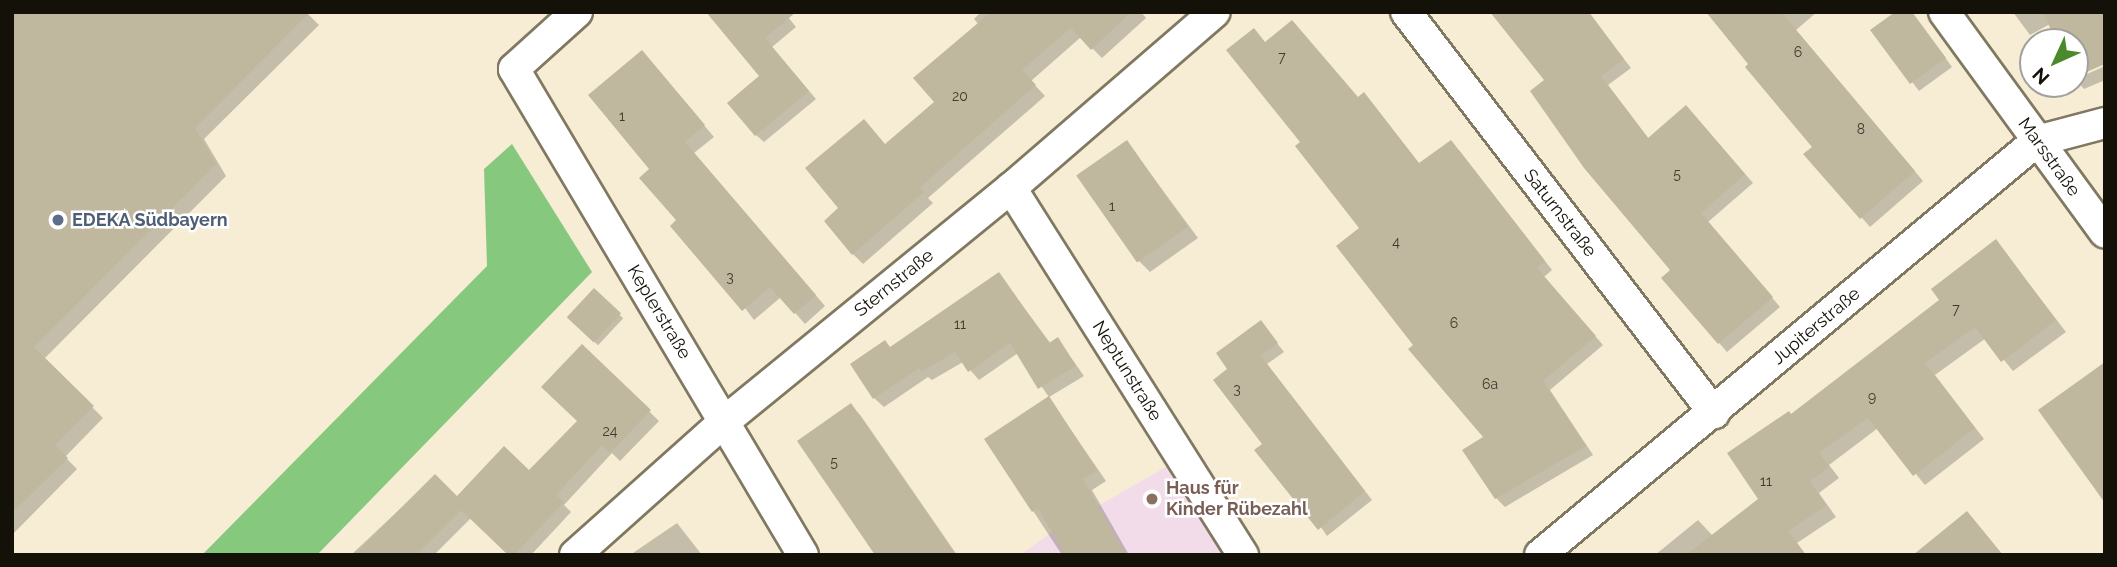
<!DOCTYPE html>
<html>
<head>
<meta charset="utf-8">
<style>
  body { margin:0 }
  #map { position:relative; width:2117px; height:567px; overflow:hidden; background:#f6edd4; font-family:Raleway,sans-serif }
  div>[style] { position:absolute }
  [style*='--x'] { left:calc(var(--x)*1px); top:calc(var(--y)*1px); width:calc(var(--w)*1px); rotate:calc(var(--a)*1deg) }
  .education>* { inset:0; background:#f2dcea }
  .forest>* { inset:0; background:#86c87e }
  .shadow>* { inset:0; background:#0003; transform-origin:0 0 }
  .building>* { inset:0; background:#c0b79f; transform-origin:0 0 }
  .roads { filter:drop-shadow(2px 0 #807861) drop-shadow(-2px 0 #807861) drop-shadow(0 2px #807861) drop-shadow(0 -2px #807861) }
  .street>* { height:30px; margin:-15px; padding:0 15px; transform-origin:15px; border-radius:15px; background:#fff }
  .dots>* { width:19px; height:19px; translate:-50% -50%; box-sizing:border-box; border:4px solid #fff; border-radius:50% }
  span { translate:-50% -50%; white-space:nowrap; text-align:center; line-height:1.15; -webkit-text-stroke:5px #fff; paint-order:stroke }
  .number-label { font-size:14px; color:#3f3a2e }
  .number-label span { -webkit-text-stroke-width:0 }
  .street-label { font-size:18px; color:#141108 }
  .service-label { font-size:18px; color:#4e5e75; font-weight:700 }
  .left { translate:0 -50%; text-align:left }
  .education-label { font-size:18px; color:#785e54; font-weight:700 }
  .frame { position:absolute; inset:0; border:14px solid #141108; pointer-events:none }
  .north { position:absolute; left:2019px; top:28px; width:70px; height:70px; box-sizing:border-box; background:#fff; border:2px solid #a1a09c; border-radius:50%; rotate:225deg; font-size:19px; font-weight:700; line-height:28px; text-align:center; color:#141108 }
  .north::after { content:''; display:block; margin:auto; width:24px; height:32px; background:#4a8a2c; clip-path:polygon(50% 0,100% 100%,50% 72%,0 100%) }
</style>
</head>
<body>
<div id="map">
  <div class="education">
    <div style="clip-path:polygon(1171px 464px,1229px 555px,1020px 555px,1051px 533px)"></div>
  </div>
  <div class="forest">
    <div style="clip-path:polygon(512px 144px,592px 272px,317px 555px,202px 555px,487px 266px,484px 169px)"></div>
  </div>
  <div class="shadow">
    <div style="clip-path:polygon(12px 12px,306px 12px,319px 25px,204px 139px,226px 176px,44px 359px,103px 418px,65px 457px,77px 469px,12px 535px)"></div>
    <div style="clip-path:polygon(708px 12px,784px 12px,796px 27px,772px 47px,816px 99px,764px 142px,756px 135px,762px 76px)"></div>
    <div style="clip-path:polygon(981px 12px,1141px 12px,1146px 18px,1102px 58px,1081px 37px,1031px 81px,1045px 96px,928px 198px,933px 203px,863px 264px,853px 254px,841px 208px,886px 146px,936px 103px,979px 25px,974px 19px)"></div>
    <div style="clip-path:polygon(1587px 12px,1631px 68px,1608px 85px,1649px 139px,1694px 115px,1753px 183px,1708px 222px,1780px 307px,1727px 352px,1663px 278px,1673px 270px,1547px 80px)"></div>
    <div style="clip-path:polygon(1708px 12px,1817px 12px,1796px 30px,1923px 181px,1870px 227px,1806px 154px,1814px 147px)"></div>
    <div style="clip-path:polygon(1912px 12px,1952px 67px,1919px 91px,1873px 30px)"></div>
    <div style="clip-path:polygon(2013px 12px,2105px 12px,2076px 75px,2076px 79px,2105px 66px,2105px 80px,2084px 89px,2075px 79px,2075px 42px,2058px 42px,2050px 24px,2030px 35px)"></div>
    <div style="clip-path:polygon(1266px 44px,1359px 98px,1364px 94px,1420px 165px,1459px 150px,1552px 270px,1544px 277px,1603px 345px,1550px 390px,1593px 455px,1505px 507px,1496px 498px,1464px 451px,1485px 437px,1416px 345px,1362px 228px,1302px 143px)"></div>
    <div style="clip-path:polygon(642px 52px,714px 137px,694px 153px,825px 306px,805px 324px,781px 297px,754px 320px,679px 220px,652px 169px)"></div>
    <div style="clip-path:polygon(1127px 142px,1198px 238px,1150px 272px,1139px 261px)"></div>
    <div style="clip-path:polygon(1996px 241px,2066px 332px,2013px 371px,1986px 338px,1935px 375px,1984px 439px,1925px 485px,1878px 428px,1829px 465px,1839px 478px,1819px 493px,1836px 517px,1797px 543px,1806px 555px,1655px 555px,1698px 520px,1713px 536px,1760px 499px,1791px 416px,1942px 301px)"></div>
    <div style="clip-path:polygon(999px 274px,1051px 344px,1058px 339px,1084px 376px,1049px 397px,1018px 353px,979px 380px,963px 362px,932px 380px,928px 377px,884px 407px,874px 398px,892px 349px)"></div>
    <div style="left:594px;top:291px;width:40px;height:37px;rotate:43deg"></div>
    <div style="clip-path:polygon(1261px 323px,1284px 352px,1267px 364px,1372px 500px,1327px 536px,1265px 444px,1230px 369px)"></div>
    <div style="clip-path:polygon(582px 346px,659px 421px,620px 461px,612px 453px,564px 505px,571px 512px,531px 555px,510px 555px,471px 518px,434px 555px,351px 555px,435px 476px,457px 498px,530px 473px,579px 421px)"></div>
    <div style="clip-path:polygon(1049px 398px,1106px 481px,1092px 490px,1129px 555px,1062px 555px,986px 439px)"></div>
    <div style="clip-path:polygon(851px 405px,861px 416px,957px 555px,877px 555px)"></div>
    <div style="clip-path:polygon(677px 523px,702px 555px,630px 555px)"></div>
  </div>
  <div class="building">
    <div style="clip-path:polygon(12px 12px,310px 12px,195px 128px,216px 164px,34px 347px,94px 406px,55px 445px,68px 458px,12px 513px)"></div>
    <div style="clip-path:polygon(706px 12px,796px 12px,765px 38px,809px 91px,755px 136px,727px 103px,759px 76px)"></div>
    <div style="clip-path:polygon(991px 12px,1131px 12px,1091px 50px,1071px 28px,1022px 70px,1036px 85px,920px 187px,924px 192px,852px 255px,824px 221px,838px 208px,805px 168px,864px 119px,885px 144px,934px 102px,913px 78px)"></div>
    <div style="clip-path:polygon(1490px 12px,1589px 12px,1624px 59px,1601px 76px,1648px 138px,1686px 105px,1745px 174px,1701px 213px,1773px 297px,1718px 344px,1661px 278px,1670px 270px,1584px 168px,1530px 91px,1544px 80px)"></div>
    <div style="clip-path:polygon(1706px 12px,1781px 12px,1915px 171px,1860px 219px,1803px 154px,1812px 147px,1745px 67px,1748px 64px)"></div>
    <div style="clip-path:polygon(1895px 12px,1912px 12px,1946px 58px,1910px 84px,1870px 30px)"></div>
    <div style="clip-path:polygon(2043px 12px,2105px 12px,2105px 64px,2075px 77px,2075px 42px,2056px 42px)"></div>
    <div style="clip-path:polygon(1292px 20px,1358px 97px,1364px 92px,1419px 163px,1451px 140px,1545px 261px,1537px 268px,1596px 336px,1543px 381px,1586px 446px,1495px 499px,1462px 450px,1483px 437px,1408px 349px,1413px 345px,1336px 246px,1359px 228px,1295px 146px,1300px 142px,1226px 50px,1254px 28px,1265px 42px)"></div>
    <div style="clip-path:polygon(642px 50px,705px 125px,685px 142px,816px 295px,794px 314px,770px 287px,742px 311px,670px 226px,676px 220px,639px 178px,649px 169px,588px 95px)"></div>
    <div style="left:1127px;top:140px;width:106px;height:62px;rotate:55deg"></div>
    <div style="clip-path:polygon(1996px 239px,2056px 320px,2001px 362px,1975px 327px,1925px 363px,1975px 428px,1913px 476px,1868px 418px,1819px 453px,1830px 467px,1810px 481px,1826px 506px,1788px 531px,1806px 555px,1686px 555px,1758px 499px,1727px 453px,1789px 411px,1791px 414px,1939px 300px,1931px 289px)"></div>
    <div style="clip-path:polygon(999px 272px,1049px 343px,1058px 337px,1076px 366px,1038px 389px,1010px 343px,968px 372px,955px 352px,921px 372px,919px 368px,873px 399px,850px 364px,885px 340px,890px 347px)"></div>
    <div style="left:594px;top:288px;width:37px;height:40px;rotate:43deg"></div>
    <div style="clip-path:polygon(1261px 320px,1278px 343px,1261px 356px,1365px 491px,1318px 530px,1254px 450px,1262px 444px,1213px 380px,1227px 369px,1216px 353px)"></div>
    <div style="clip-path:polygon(582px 344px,651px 410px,610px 453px,602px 445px,556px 495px,564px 502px,514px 555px,508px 555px,461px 510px,416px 555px,354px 555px,435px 474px,457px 496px,504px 446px,529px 470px,577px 421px,541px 387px)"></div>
    <div style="clip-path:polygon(2105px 362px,2105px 503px,2038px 410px)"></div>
    <div style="clip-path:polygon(1049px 396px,1097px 470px,1083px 479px,1126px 555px,1065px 555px,1038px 508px,1032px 512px,984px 439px)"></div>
    <div style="clip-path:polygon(851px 403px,956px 555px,875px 555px,797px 441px)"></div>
    <div style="clip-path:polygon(1967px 511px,2003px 555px,1913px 555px)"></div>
  </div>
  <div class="roads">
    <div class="street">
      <div style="--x:577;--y:12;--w:85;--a:137.9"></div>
      <div style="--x:514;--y:69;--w:565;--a:59.26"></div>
      <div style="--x:1406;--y:12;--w:506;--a:52.47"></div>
      <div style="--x:1944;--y:12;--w:273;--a:53.9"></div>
      <div style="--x:1011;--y:188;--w:434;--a:57.7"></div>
      <div style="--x:575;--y:555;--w:200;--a:-41.8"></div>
      <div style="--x:724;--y:422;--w:370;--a:-39.2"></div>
      <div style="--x:1011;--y:188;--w:269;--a:-40.8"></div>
      <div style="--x:1540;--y:555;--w:647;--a:-39.79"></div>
      <div style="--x:2037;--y:141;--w:70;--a:-14.8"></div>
    </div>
  </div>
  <div class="dots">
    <div style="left:58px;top:220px;background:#5c6f8a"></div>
    <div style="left:1152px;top:499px;background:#8d6e63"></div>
  </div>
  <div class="number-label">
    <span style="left:1798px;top:52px">6</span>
    <span style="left:1282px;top:57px">7</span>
    <span style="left:960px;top:96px">20</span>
    <span style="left:622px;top:116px">1</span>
    <span style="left:1861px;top:129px">8</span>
    <span style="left:1677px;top:174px">5</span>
    <span style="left:1112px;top:206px">1</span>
    <span style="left:1396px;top:242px">4</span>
    <span style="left:730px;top:277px">3</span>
    <span style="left:1956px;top:309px">7</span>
    <span style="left:1454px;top:323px">6</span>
    <span style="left:960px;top:324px">11</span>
    <span style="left:1490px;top:384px">6a</span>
    <span style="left:1237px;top:389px">3</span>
    <span style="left:1872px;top:397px">9</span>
    <span style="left:610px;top:431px">24</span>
    <span style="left:834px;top:462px">5</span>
    <span style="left:1766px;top:481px">11</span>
  </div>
  <div class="street-label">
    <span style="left:2049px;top:157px;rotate:54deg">Marsstraße</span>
    <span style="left:1560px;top:213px;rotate:52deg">Saturnstraße</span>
    <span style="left:894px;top:283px;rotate:-39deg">Sternstraße</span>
    <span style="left:659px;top:312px;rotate:59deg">Keplerstraße</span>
    <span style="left:1816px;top:326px;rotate:-40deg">Jupiterstraße</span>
    <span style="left:1127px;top:371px;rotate:58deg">Neptunstraße</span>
  </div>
  <div class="service-label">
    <span class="left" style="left:72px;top:220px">EDEKA Südbayern</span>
  </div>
  <div class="education-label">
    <span class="left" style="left:1166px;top:499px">Haus für<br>Kinder Rübezahl</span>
  </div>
  <div class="frame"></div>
  <div class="north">N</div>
</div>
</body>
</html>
